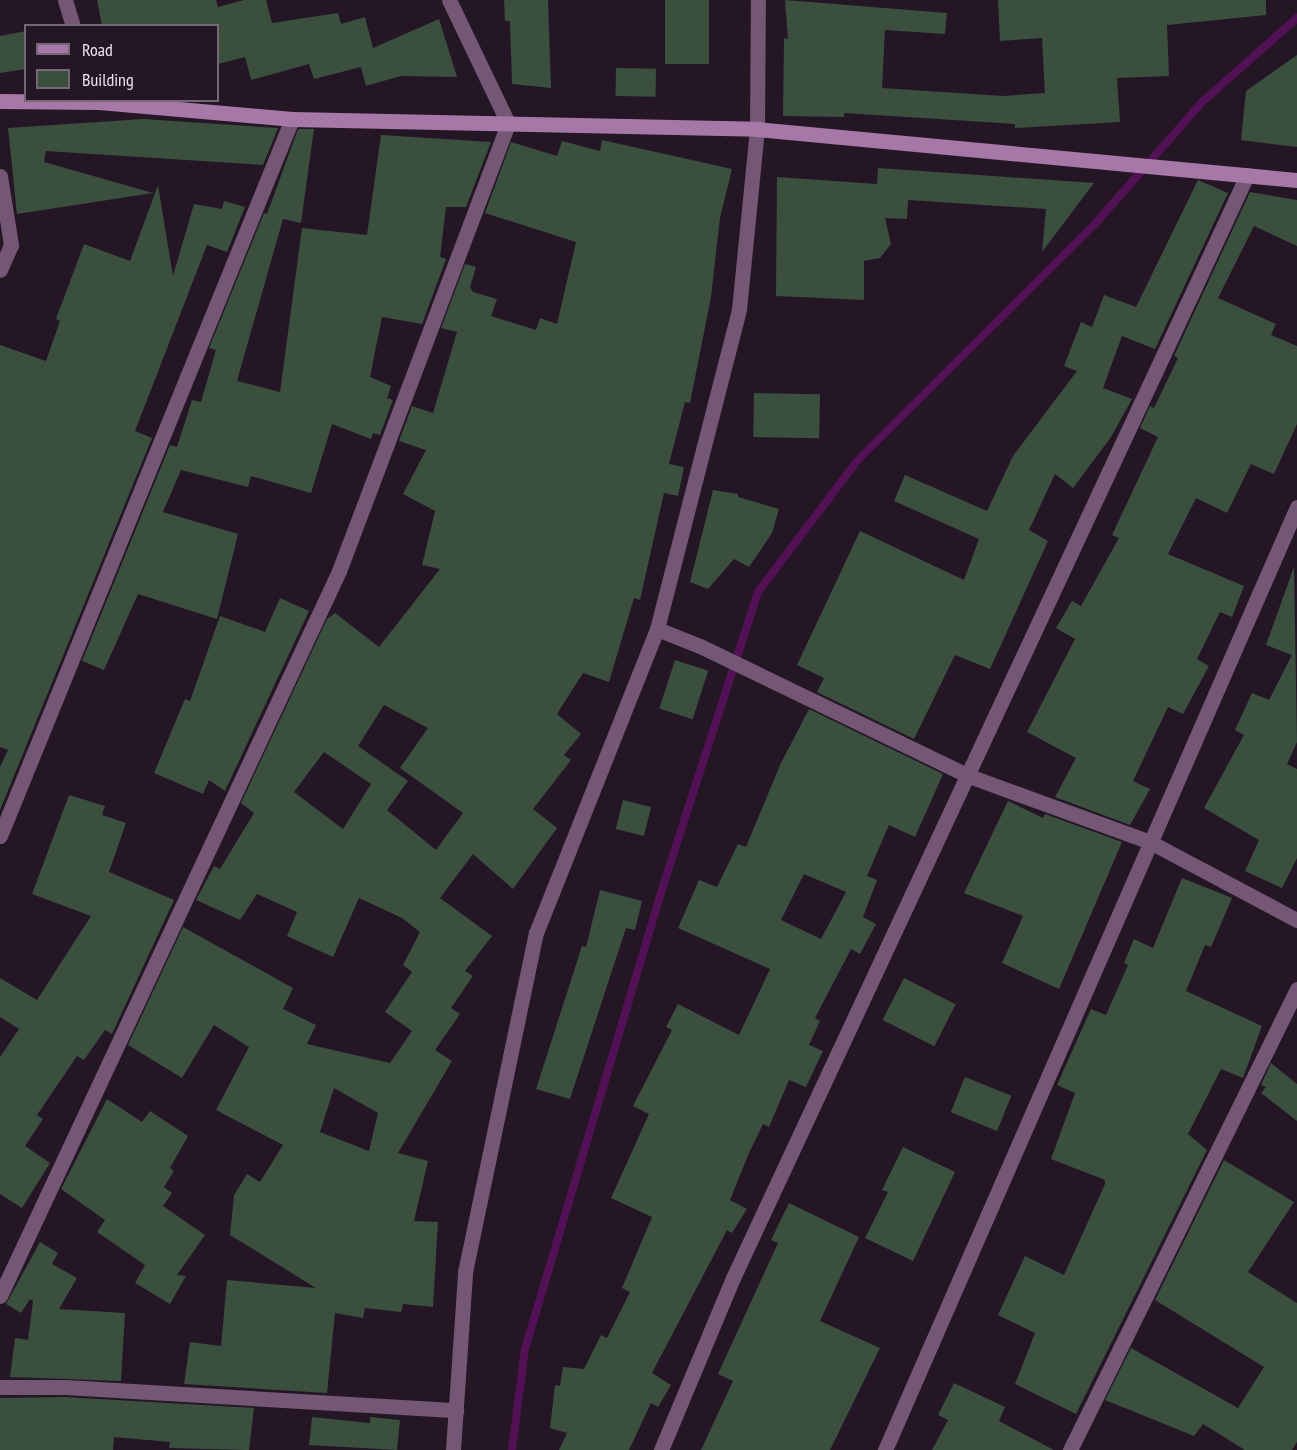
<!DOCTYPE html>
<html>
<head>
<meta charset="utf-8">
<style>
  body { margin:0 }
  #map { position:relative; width:1297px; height:1450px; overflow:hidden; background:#251626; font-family:"PT Sans Narrow",sans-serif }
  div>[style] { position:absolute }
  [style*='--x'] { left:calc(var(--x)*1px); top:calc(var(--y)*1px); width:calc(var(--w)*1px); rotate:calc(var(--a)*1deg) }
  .stream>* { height:8px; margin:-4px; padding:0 4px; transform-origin:4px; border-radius:4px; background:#521155 }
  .building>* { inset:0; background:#3a4f3e; transform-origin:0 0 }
  .street>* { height:15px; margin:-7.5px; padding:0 7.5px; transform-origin:7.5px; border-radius:7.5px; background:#745774 }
  .secondary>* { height:15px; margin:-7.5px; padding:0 7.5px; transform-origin:7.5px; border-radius:7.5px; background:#a678a7 }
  span { translate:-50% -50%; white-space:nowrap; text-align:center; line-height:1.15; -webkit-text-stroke:4.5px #251626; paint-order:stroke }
  .legend { position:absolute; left:24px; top:24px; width:195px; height:78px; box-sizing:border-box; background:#251626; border:2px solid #756876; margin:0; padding:8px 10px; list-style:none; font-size:18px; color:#eee3ee }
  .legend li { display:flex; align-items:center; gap:12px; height:30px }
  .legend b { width:30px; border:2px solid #756876 }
</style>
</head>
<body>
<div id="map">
  <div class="stream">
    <div style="--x:512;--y:1450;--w:102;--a:-82.7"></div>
    <div style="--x:525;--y:1349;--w:483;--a:-73.4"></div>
    <div style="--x:663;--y:886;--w:309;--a:-72.1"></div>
    <div style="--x:758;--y:592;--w:164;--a:-52.9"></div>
    <div style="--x:857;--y:461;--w:334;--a:-44.9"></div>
    <div style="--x:1094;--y:225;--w:164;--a:-48.7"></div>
    <div style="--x:1202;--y:102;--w:127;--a:-41.5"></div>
  </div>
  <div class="building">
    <div style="clip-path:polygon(97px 0,216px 0,218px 7px,244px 0,266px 0,272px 23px,338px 13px,341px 24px,365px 17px,373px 48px,439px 19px,457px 77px,401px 76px,366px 86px,361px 67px,314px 79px,309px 64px,251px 80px,245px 57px,218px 64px,218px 26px,102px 26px)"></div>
    <div style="clip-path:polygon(504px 0,548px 0,551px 88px,512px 84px,510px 21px,505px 21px)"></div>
    <div style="left:665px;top:0;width:44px;height:64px"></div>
    <div style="clip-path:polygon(785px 0,947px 13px,945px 34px,885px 30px,882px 88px,1003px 96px,1045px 93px,1042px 38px,1000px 41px,998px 0,1266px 0,1266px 15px,1167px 25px,1169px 76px,1117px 78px,1120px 122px,1015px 128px,1015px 124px,844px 113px,844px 117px,783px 116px,784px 38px,788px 39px)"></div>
    <div style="clip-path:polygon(26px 31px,26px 69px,0 73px,0 36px)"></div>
    <div style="clip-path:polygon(1297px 55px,1297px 147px,1241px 140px,1246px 91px)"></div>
    <div style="left:616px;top:68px;width:40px;height:28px;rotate:1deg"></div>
    <div style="clip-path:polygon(143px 119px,278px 128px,263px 165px,46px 151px,44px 162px,153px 193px,17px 214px,8px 128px)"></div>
    <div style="clip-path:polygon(298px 129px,314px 129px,301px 223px,283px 219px,237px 381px,280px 392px,302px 228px,367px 235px,381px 135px,491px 142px,466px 207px,446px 207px,440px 257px,446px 259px,422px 324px,382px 317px,370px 377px,391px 386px,387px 398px,393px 400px,380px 435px,373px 433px,371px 439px,332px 424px,311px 493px,251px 476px,248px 487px,181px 470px,163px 512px,238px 534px,217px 619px,138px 594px,104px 670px,82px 661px,170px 445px,177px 447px,192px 400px,201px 402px,216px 350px,209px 348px,264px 213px,267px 214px)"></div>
    <div style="clip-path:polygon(evenodd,602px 140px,732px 169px,720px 218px,711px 297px,690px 403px,685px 402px,669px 464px,684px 467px,678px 496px,664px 493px,640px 600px,634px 598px,609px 682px,583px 673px,557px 714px,581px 734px,564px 755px,571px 760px,533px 809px,557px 828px,513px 889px,473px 854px,440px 898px,492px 936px,465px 971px,473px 976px,451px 1008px,460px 1014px,435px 1050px,452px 1061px,398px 1153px,428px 1161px,414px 1221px,438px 1222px,433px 1307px,403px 1304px,401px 1312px,365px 1308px,363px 1318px,335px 1313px,327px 1393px,184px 1384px,190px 1342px,221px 1346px,227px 1280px,316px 1288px,230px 1235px,234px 1195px,247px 1174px,260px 1182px,283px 1145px,216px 1110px,249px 1047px,214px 1025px,182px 1078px,128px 1045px,183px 927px,293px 988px,283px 1009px,316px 1025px,307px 1044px,390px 1063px,412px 1031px,385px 1012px,412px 972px,403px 965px,420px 932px,402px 918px,359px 898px,333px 957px,287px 936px,297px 912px,257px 894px,240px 920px,196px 900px,214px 866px,220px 869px,254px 813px,241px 803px,327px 619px,335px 613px,379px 647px,440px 569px,422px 565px,435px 511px,403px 494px,426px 450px,399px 441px,412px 406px,433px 413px,457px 332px,441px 328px,465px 264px,476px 267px,470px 287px,473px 292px,497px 299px,491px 316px,536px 330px,540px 318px,557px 324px,576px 242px,485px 213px,511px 142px,557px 156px,562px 141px,600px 151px,602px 140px,384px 705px,428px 728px,400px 768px,463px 813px,436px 850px,387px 810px,408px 781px,358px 746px,384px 705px,602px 140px,324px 752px,371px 784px,343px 829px,294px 792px,324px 752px,602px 140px,334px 1088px,378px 1113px,369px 1151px,320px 1132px,334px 1088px)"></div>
    <div style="clip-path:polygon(878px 168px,1094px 183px,1042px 252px,1046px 209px,908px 200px,907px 219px,885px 218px,891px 244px,880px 258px,864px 261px,864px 300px,776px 296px,777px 177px,877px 184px)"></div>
    <div style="clip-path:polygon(1198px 180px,1228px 193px,1155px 349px,1122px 336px,1103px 388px,1132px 399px,1111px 437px,1073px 488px,1055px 474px,1029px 530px,1048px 541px,990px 669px,955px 655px,914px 739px,817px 692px,824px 678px,797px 665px,860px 531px,964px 580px,979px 539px,894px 501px,905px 475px,987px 511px,1013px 456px,1077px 371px,1064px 366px,1081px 322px,1092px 327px,1104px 295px,1136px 307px)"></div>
    <div style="clip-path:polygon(158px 185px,173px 276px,194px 204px,222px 209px,224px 201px,245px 207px,227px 252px,207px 245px,135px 431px,152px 438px,0 810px,0 767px,8px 750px,0 747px,0 345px,46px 361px,60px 321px,56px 319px,84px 244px,130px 261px)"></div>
    <div style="clip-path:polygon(1250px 192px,1297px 200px,1297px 246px,1254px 226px,1218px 298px,1276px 324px,1271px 335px,1297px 346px,1297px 424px,1274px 474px,1251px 464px,1227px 513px,1196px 498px,1168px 554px,1244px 586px,1232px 617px,1220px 612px,1197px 659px,1209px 666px,1183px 714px,1168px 707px,1133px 781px,1150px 789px,1130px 825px,1055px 797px,1076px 758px,1027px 732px,1075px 639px,1056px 628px,1072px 601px,1081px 606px,1119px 538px,1112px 535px,1158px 437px,1140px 428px,1150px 406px,1154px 408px,1178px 358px,1174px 356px)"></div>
    <div style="left:754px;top:393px;width:66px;height:44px;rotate:1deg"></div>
    <div style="clip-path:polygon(713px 490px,738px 494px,738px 497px,779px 509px,772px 533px,749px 567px,734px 559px,708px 589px,690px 582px)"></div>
    <div style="clip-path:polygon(1294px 567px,1297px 742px,1287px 764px,1297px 769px,1297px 858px,1282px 888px,1245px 871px,1259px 840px,1204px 808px,1244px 735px,1235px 730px,1252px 693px,1269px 700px,1292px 655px,1266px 645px)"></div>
    <div style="clip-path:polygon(280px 598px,309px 611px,225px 791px,209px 780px,203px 794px,154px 773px,185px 699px,190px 701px,220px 616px,265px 632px)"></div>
    <div style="left:675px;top:660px;width:35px;height:51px;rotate:18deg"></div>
    <div style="clip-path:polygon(evenodd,809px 709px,943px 774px,915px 837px,889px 825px,867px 876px,877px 880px,863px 917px,876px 924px,860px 954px,851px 949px,815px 1018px,820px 1021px,809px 1045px,823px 1051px,806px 1087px,789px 1080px,769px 1127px,763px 1124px,749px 1153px,730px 1200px,747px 1209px,732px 1233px,727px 1230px,652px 1373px,671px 1385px,658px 1407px,651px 1403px,629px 1450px,559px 1450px,567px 1433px,550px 1428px,555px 1385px,560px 1386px,563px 1367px,584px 1369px,601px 1335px,607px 1338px,630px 1292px,622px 1288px,652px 1217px,611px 1198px,649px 1114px,633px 1106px,672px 1030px,666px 1027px,678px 1004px,739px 1035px,770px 969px,678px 928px,699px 880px,717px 887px,738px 844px,746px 847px,780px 765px,809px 709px,804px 874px,846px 892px,821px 939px,781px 920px,804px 874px)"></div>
    <div style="clip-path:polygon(69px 795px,105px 806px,102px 815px,126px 823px,109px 872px,174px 900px,112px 1034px,105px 1030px,84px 1060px,77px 1056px,37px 1115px,43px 1119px,25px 1146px,50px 1163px,22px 1208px,0 1194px,0 1057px,19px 1029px,0 1017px,0 978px,37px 1000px,91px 916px,32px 894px)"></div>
    <div style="left:623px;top:800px;width:29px;height:30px;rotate:14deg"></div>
    <div style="clip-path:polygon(1008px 801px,1043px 818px,1045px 814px,1122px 842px,1059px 989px,1002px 963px,1023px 916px,964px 893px)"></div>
    <div style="clip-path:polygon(1182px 878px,1232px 898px,1211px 947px,1205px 945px,1186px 991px,1262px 1026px,1243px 1078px,1221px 1069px,1188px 1134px,1207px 1150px,1076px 1414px,1015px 1384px,1035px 1333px,998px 1315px,1025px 1256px,1064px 1275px,1105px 1184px,1105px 1180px,1051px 1159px,1075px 1093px,1057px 1085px,1091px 1009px,1106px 1015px,1128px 965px,1124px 963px,1134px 939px,1153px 948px)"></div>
    <div style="clip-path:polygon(600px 890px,642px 901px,635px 930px,626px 928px,570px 1099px,536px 1089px,582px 946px,586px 947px)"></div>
    <div style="left:904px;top:978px;width:58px;height:47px;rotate:27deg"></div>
    <div style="clip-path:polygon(1271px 1063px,1297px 1084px,1297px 1121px,1261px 1093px,1266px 1087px,1261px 1085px)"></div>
    <div style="left:965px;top:1077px;width:50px;height:38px;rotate:22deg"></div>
    <div style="clip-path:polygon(107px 1099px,142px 1122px,150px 1111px,188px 1136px,170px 1168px,174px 1171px,164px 1187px,172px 1193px,163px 1206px,205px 1235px,177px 1275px,186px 1276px,170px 1304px,135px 1283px,145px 1265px,97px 1232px,105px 1220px,61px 1189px)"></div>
    <div style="clip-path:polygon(903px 1147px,955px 1172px,913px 1261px,865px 1238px,888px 1192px,882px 1190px)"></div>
    <div style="clip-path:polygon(1224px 1160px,1294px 1202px,1248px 1272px,1297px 1303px,1297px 1442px,1292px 1450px,1245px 1450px,1203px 1424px,1194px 1436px,1105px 1400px,1131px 1348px,1238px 1408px,1264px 1367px,1155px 1300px)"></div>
    <div style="clip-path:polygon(789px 1203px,859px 1237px,820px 1321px,880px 1348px,830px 1450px,701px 1450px,733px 1381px,718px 1374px,778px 1243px,771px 1240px)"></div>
    <div style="clip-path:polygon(40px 1242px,58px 1253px,52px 1264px,77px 1278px,59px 1309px,125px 1313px,121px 1381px,10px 1377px,15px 1338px,28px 1340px,33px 1301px,30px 1299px,21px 1313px,6px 1304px)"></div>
    <div style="clip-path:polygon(954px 1383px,1005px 1407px,999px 1421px,1054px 1450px,932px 1450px,948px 1420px,938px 1415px)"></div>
    <div style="clip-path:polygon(65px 1397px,254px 1408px,249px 1450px,169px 1448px,170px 1442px,114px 1437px,113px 1450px,0 1450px,0 1398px)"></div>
    <div style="clip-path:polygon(312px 1417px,370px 1423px,370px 1417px,400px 1420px,397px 1450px,309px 1445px)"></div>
  </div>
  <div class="street">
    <div style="--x:65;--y:0;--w:27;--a:73"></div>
    <div style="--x:0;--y:176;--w:70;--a:80.9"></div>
    <div style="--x:11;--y:245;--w:27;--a:114"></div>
    <div style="--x:657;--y:629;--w:46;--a:21.6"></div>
    <div style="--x:700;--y:646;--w:299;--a:25.8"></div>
    <div style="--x:969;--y:776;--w:193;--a:20"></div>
    <div style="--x:1150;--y:842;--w:166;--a:28"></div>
    <div style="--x:0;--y:836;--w:774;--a:-67.84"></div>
    <div style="--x:0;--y:1296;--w:800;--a:-64.94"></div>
    <div style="--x:339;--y:571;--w:479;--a:-69.3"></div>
    <div style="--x:508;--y:123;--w:136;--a:-115.6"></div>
    <div style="--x:0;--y:1387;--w:65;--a:0"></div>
    <div style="--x:65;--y:1387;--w:392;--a:3.4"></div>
    <div style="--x:453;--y:1450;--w:178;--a:-86.1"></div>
    <div style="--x:465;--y:1272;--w:346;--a:-78.2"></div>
    <div style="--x:536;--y:933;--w:327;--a:-68.3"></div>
    <div style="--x:657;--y:629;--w:330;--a:-75.6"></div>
    <div style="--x:739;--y:309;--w:181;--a:-84.3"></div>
    <div style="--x:757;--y:129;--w:129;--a:-89.6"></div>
    <div style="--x:661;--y:1450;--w:186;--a:-67.3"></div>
    <div style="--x:733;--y:1278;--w:1217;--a:-65.01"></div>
    <div style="--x:885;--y:1450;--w:1029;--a:-66.4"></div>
    <div style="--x:1070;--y:1450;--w:514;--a:-63.78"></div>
  </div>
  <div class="secondary">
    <div style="--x:0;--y:101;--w:99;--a:0.6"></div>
    <div style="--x:99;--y:102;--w:194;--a:5"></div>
    <div style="--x:292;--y:119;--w:465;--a:1.2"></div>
    <div style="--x:757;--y:129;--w:542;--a:5.4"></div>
  </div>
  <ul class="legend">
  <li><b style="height:8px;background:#a678a7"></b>Road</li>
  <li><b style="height:16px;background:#3a4f3e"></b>Building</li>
  </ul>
</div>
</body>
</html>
